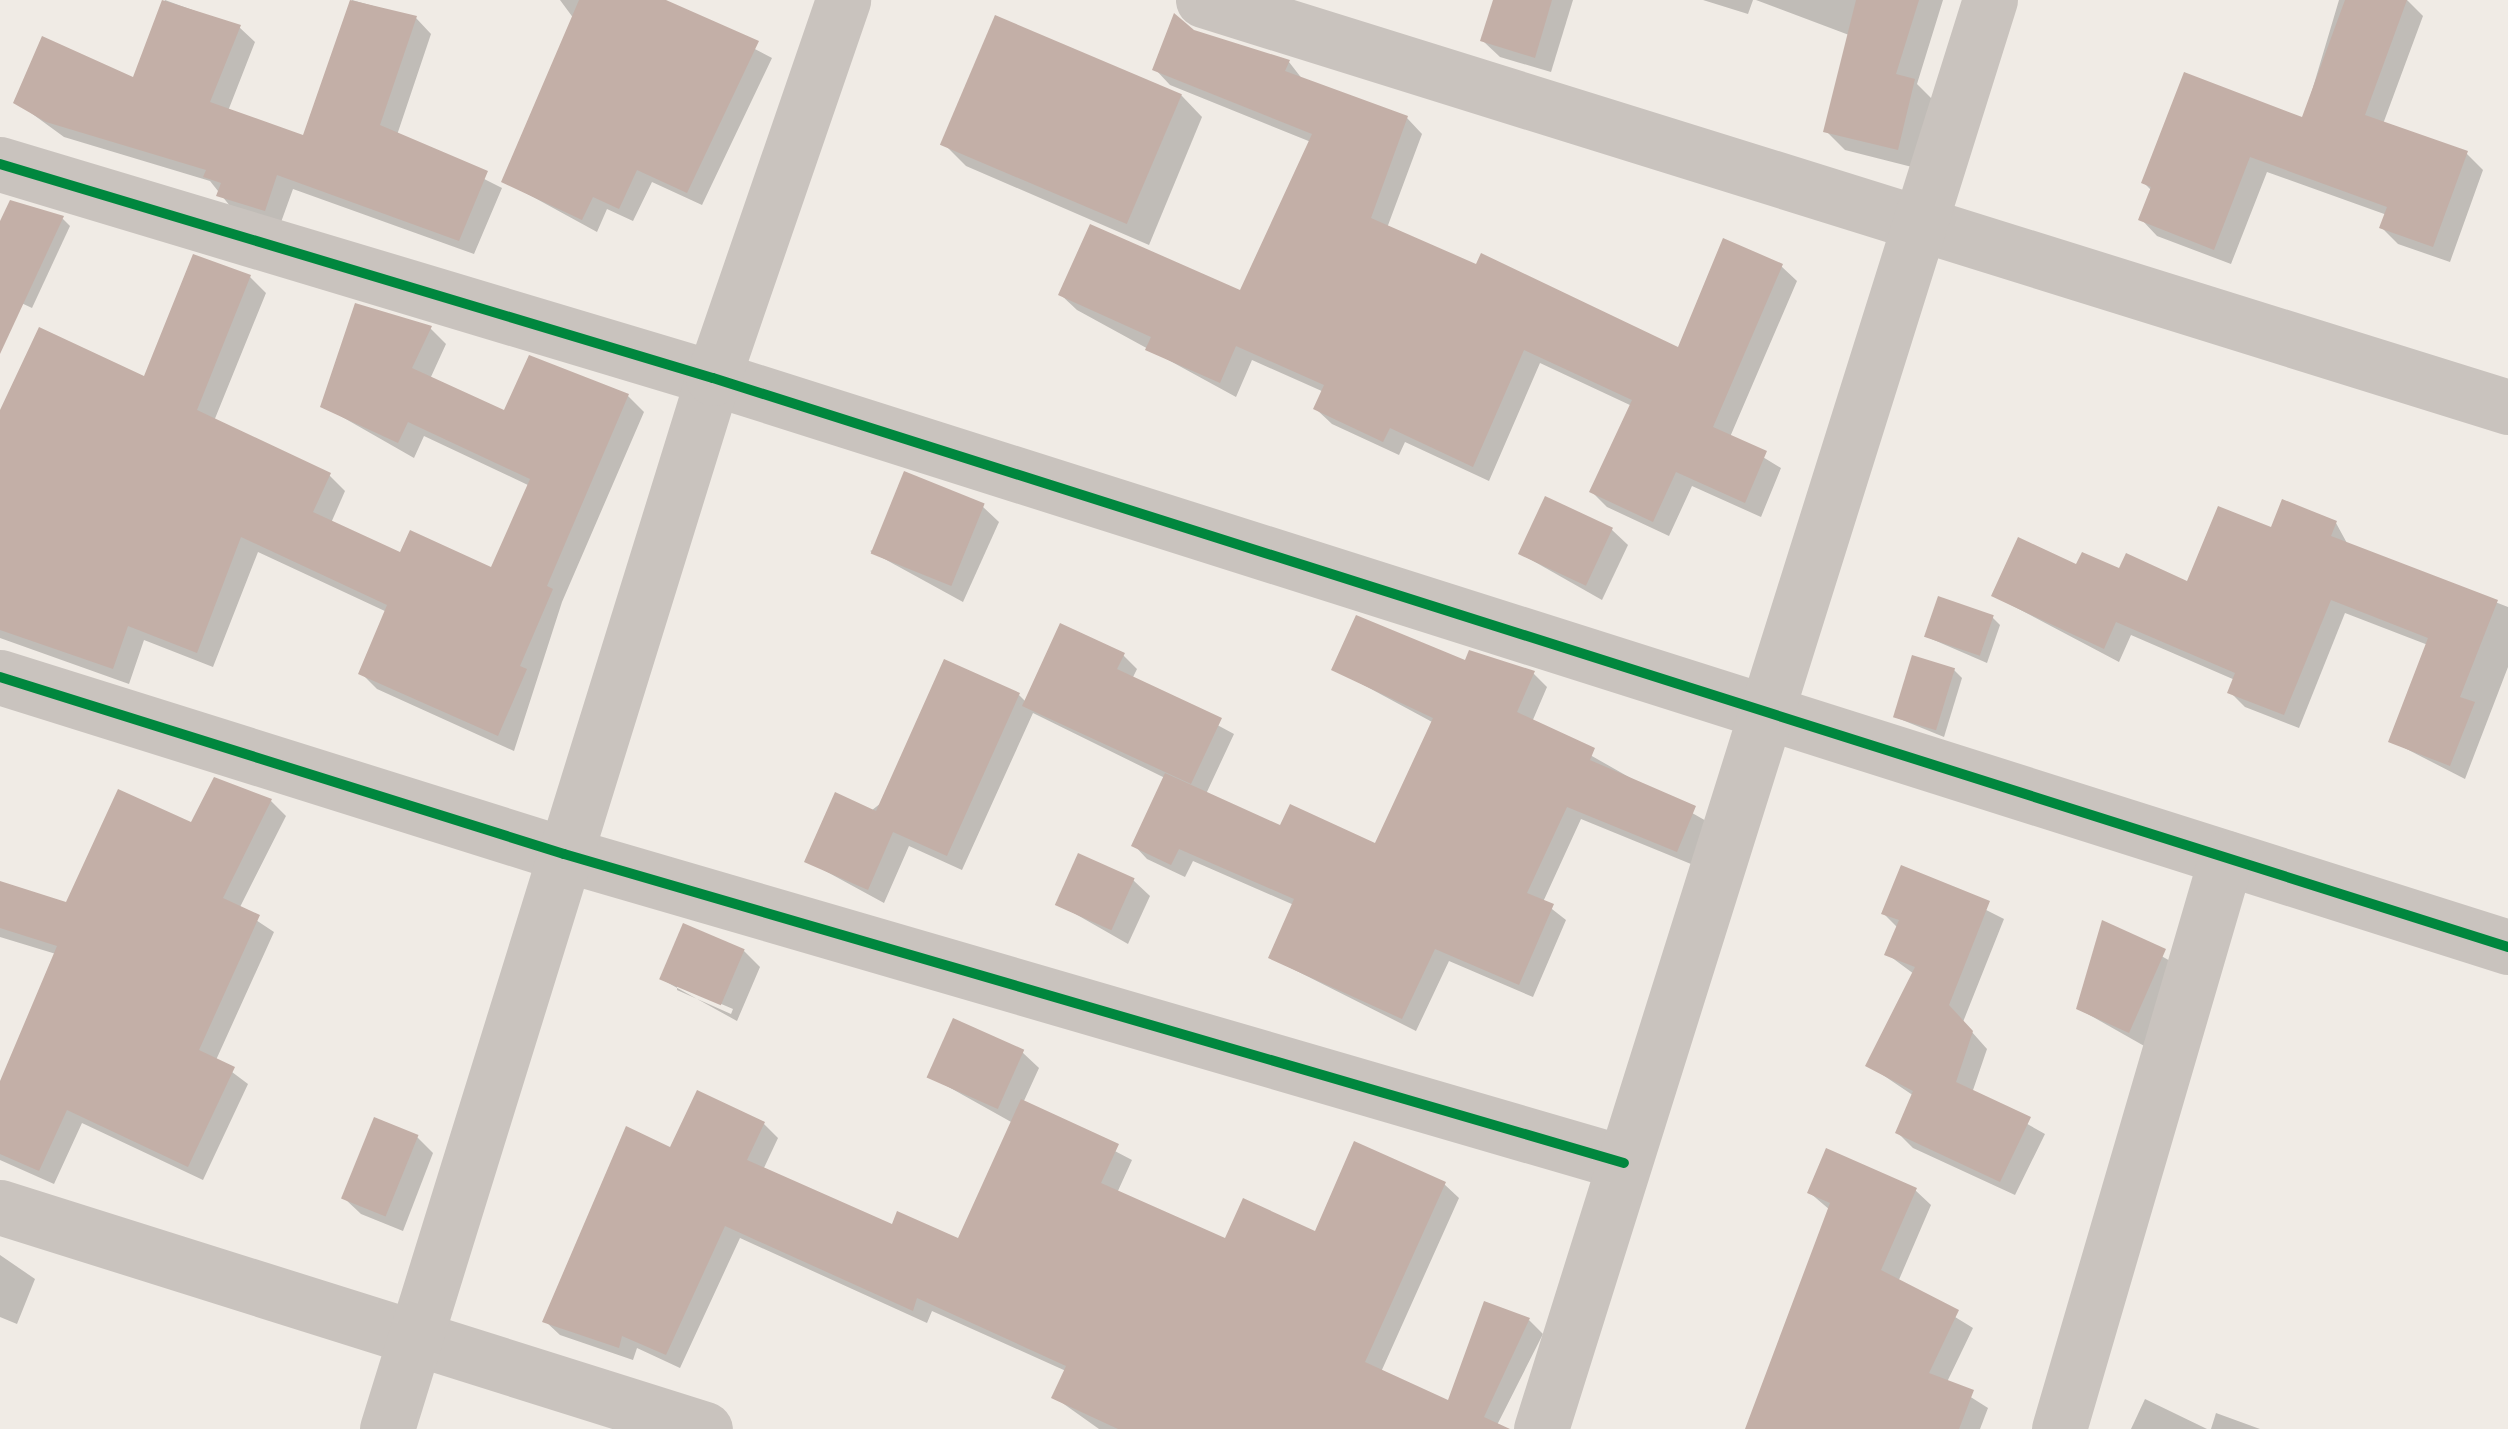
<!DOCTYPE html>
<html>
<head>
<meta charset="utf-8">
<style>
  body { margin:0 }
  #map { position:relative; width:2508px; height:1429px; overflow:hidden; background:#f0ebe5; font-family:Jost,sans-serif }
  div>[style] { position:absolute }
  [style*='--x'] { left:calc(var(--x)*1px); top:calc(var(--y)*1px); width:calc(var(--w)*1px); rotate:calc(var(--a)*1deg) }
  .shadow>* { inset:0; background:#0003 }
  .building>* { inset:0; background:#c3afa7; transform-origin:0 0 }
  .street>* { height:55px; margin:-27.5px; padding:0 27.5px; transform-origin:27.5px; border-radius:27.5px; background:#c9c3be }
  .cycleway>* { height:10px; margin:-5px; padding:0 5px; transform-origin:5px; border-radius:5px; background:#00873e }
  span { translate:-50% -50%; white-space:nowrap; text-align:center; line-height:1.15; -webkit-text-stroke:8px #fbf5ee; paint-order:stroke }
</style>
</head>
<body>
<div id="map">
  <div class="shadow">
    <div style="clip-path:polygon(165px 0,239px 27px,255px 42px,228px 111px,305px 138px,352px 0,416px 18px,431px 34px,397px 135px,502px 188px,474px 254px,293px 189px,280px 225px,234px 211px,210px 181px,64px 137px,16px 102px,134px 80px)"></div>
    <div style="clip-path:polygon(560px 0,660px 0,772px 58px,702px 205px,652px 182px,633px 221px,607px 209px,597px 232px,504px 181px,574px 19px)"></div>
    <div style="clip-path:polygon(1496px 0,1573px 0,1551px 72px,1500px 57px,1483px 41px)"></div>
    <div style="clip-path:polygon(1703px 0,1753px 0,1748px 14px)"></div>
    <div style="clip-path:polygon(1756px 0,1943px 0,1917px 84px,1933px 100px,1916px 168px,1845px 150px,1826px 131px,1849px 35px)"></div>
    <div style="clip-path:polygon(2339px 0,2407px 0,2423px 16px,2383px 124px,2466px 153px,2483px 170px,2450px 262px,2398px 244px,2382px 228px,2387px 215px,2267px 172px,2231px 264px,2157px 236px,2141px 219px,2152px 191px,2144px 183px,2303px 121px)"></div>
    <div style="clip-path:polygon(1192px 32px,1289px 62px,1303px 80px,1407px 118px,1422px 134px,1387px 228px,1679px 350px,1781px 266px,1797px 281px,1730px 437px,1781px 468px,1761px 517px,1692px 486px,1669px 536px,1607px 507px,1592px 492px,1632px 406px,1540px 363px,1489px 481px,1405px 442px,1399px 455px,1332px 424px,1316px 409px,1324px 392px,1252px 360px,1236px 397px,1077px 310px,1061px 295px,1241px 293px,1311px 142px,1170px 85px,1155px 69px)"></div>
    <div style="clip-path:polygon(1181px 95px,1202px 117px,1149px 245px,966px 166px,944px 144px)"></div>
    <div style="clip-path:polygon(63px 219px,70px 226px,32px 308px,0 293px,0 227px)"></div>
    <div style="clip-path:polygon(250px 277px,266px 293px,214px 421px,329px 475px,345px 491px,331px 523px,401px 556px,493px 571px,530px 486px,424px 436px,414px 458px,323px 406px,430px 328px,446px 344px,430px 379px,505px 414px,628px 396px,644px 412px,562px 602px,514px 751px,377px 689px,361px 673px,387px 612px,258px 552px,213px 667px,144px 640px,129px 684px,0 638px,0 416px,145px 380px)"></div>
    <div style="clip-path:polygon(982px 506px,999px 522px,963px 602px,870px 551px)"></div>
    <div style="clip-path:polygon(2336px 523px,2348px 545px,2508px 607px,2508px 667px,2465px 779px,2391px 741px,2428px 645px,2345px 613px,2299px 728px,2245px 707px,2230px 692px,2235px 680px,2131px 635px,2119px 662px,1994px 596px,2078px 567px,2188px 585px,2272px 531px)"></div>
    <div style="clip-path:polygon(1611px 529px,1628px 545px,1602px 600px,1521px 554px)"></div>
    <div style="clip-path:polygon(1992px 617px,2000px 625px,1987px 663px,1927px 637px)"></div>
    <div style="clip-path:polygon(1123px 655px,1137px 669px,1132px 679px,1234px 734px,1206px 794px,1282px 828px,1376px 846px,1434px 723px,1334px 669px,1466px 664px,1534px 674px,1547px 687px,1532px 722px,1708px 822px,1691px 864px,1581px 819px,1543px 902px,1566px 920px,1533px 997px,1449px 961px,1416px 1031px,1271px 958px,1294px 905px,1193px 861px,1185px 877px,1147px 859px,1134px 845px,1165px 778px,1033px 713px,962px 870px,909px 846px,884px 903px,807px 861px,1019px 695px,1027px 703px)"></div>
    <div style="clip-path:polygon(1954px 670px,1962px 678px,1944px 737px,1895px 717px)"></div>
    <div style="clip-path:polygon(271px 801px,286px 816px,239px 909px,274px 932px,216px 1060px,248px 1084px,203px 1180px,82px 1123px,54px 1184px,0 1160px,0 1084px,56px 954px,0 937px,0 884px,67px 905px,192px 826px)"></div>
    <div style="clip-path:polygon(1903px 868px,2004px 919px,1963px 1022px,1987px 1049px,1972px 1093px,2045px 1134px,2015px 1195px,1913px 1148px,1898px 1133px,1914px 1096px,1868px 1065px,1914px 974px,1887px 954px,1898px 928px,1884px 914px)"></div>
    <div style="clip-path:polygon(1133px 880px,1150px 896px,1128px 944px,1058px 904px)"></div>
    <div style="clip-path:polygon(2104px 924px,2181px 967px,2146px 1047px,2079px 1009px)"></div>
    <div style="clip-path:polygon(evenodd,744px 951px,760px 967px,737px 1021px,661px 979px,744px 951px,677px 985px,733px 1009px,731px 1014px,677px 990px,677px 985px)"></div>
    <div style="clip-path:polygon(1022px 1052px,1039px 1068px,1023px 1103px,1132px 1160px,1117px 1193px,1226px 1241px,1316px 1235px,1444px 1184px,1459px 1198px,1381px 1372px,1449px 1404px,1529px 1320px,1543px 1334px,1495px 1429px,1099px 1429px,1054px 1397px,1066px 1371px,932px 1311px,927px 1323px,740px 1238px,680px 1368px,637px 1348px,633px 1360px,560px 1335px,545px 1321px,672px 1150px,764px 1124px,778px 1138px,763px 1170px,893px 1227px,959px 1241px,1013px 1123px,929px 1076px)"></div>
    <div style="clip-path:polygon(417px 1137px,433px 1153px,403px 1231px,361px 1214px,344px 1198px)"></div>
    <div style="clip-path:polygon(1915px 1190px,1931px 1205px,1898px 1282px,1973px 1328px,1947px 1382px,1988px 1408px,1980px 1429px,1750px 1429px,1830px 1210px,1810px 1193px)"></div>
    <div style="clip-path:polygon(0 1255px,35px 1279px,17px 1324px,0 1317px)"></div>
    <div style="clip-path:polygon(2145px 1399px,2207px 1429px,2131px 1429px)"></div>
    <div style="clip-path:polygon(2216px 1413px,2260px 1429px,2211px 1429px)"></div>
  </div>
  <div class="building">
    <div style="clip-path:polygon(162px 0,241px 25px,210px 102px,303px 135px,350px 0,417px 16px,380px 125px,488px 171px,459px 241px,277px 175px,265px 211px,216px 196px,221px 183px,203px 177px,206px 170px,46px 122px,13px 103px,42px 36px,133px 77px)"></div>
    <div style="clip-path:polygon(579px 0,666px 0,759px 41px,687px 193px,637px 170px,619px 209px,593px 197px,582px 220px,501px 182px)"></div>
    <div style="clip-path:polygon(1493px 0,1552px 0,1535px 58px,1480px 41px)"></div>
    <div style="clip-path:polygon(1856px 0,1919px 0,1896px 74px,1915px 79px,1898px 150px,1823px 132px)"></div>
    <div style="clip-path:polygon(2345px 0,2407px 0,2365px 115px,2468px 151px,2433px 247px,2379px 228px,2387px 207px,2250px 157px,2214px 250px,2138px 220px,2151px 187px,2141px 183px,2184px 72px,2302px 117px)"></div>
    <div style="clip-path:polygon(1174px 13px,1194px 30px,1290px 60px,1285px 71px,1408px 116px,1371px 218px,1476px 264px,1481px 253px,1678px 347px,1723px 238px,1783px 264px,1713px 427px,1767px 451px,1745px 503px,1676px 472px,1653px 522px,1589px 492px,1632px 400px,1524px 350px,1473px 467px,1390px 428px,1383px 442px,1313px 409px,1324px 385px,1236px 346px,1220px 383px,1145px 350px,1151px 337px,1058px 295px,1090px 224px,1240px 290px,1312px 134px,1152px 70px)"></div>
    <div style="left:995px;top:15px;width:203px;height:141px;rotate:23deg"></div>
    <div style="clip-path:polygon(10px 200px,64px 216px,0 354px,0 221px)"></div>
    <div style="clip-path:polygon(193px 254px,251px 275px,197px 410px,331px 473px,313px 512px,400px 552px,410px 530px,491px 567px,530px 479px,408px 422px,398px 443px,320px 407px,355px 303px,432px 326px,412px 368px,504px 410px,529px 355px,629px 394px,547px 586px,553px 589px,520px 666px,527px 669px,498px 736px,358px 674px,387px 605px,241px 537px,197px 653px,128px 626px,113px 669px,0 630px,0 410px,39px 327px,144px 376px)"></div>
    <div style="left:904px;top:471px;width:87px;height:89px;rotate:22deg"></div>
    <div style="left:1545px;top:496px;width:75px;height:64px;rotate:25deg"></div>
    <div style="clip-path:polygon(2282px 499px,2337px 521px,2331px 536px,2498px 600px,2460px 697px,2475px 702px,2450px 766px,2388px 742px,2428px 638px,2331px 600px,2284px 715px,2227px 693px,2235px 673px,2116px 622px,2104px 649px,1991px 596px,2018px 537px,2076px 564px,2082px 552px,2119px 568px,2126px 553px,2187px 581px,2218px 506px,2271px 527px)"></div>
    <div style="left:1938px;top:596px;width:59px;height:43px;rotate:19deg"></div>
    <div style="clip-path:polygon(1356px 615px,1465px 660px,1469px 650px,1535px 671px,1517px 712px,1595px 748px,1590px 760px,1696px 806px,1677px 852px,1567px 807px,1527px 893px,1554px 904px,1519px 985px,1435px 949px,1402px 1019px,1268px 958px,1294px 899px,1179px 849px,1171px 865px,1131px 846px,1165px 773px,1280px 825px,1290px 804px,1375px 843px,1433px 718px,1331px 670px)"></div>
    <div style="clip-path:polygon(1060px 623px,1125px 653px,1117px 669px,1222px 718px,1191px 784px,1022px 706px)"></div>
    <div style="left:1912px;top:655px;width:45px;height:65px;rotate:17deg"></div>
    <div style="clip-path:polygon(944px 659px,1020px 693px,947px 856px,893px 832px,868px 890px,804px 862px,835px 792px,876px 811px)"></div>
    <div style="clip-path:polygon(214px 777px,272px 799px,223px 898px,260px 915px,199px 1050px,235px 1067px,188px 1167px,67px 1110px,39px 1171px,0 1154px,0 1081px,57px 946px,0 928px,0 881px,66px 902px,118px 789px,191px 822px)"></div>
    <div style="left:1078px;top:853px;width:62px;height:57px;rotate:24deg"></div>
    <div style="clip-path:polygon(1901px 865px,1990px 901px,1949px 1005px,1973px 1031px,1956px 1082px,2031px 1117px,2000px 1182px,1895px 1133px,1913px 1091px,1865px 1066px,1915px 967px,1884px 955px,1899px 920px,1881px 914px)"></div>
    <div style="clip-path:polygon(2102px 920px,2166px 949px,2129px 1033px,2076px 1009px)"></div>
    <div style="left:683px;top:923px;width:67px;height:61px;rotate:23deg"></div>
    <div style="left:953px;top:1018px;width:78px;height:65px;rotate:24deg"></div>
    <div style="clip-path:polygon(697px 1090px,765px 1122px,747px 1160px,892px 1224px,897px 1211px,958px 1238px,1021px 1099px,1119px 1144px,1101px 1183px,1225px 1238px,1243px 1198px,1315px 1231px,1354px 1141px,1446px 1182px,1365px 1362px,1448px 1400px,1484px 1301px,1530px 1318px,1484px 1417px,1510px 1429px,1118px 1429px,1051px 1398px,1066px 1366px,917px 1298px,913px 1311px,725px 1226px,666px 1355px,622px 1336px,619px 1348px,542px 1322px,626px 1126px,670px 1147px)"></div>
    <div style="left:374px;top:1117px;width:48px;height:88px;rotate:22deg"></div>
    <div style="clip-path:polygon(1826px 1148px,1917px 1188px,1881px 1270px,1959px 1310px,1929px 1373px,1974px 1390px,1959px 1429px,1745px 1429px,1830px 1203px,1807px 1193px)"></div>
  </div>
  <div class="street">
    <div style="--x:1203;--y:0;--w:1367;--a:17.32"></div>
    <div style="--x:0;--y:164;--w:744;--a:16.71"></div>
    <div style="--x:713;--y:378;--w:1883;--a:17.59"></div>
    <div style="--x:0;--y:677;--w:591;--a:17.42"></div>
    <div style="--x:564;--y:854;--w:1104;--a:16.25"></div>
    <div style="--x:0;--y:1207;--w:739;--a:17.48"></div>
    <div style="--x:387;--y:1429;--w:1100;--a:-72.77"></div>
    <div style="--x:713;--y:378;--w:400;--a:-71"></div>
    <div style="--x:1541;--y:1429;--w:1498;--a:-72.56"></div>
    <div style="--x:2059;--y:1429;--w:595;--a:-73.7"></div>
  </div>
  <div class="cycleway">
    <div style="--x:0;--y:164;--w:744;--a:16.71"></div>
    <div style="--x:713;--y:378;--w:1883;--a:17.59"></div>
    <div style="--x:0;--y:677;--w:591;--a:17.42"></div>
    <div style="--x:564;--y:854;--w:1104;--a:16.25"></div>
  </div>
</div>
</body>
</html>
